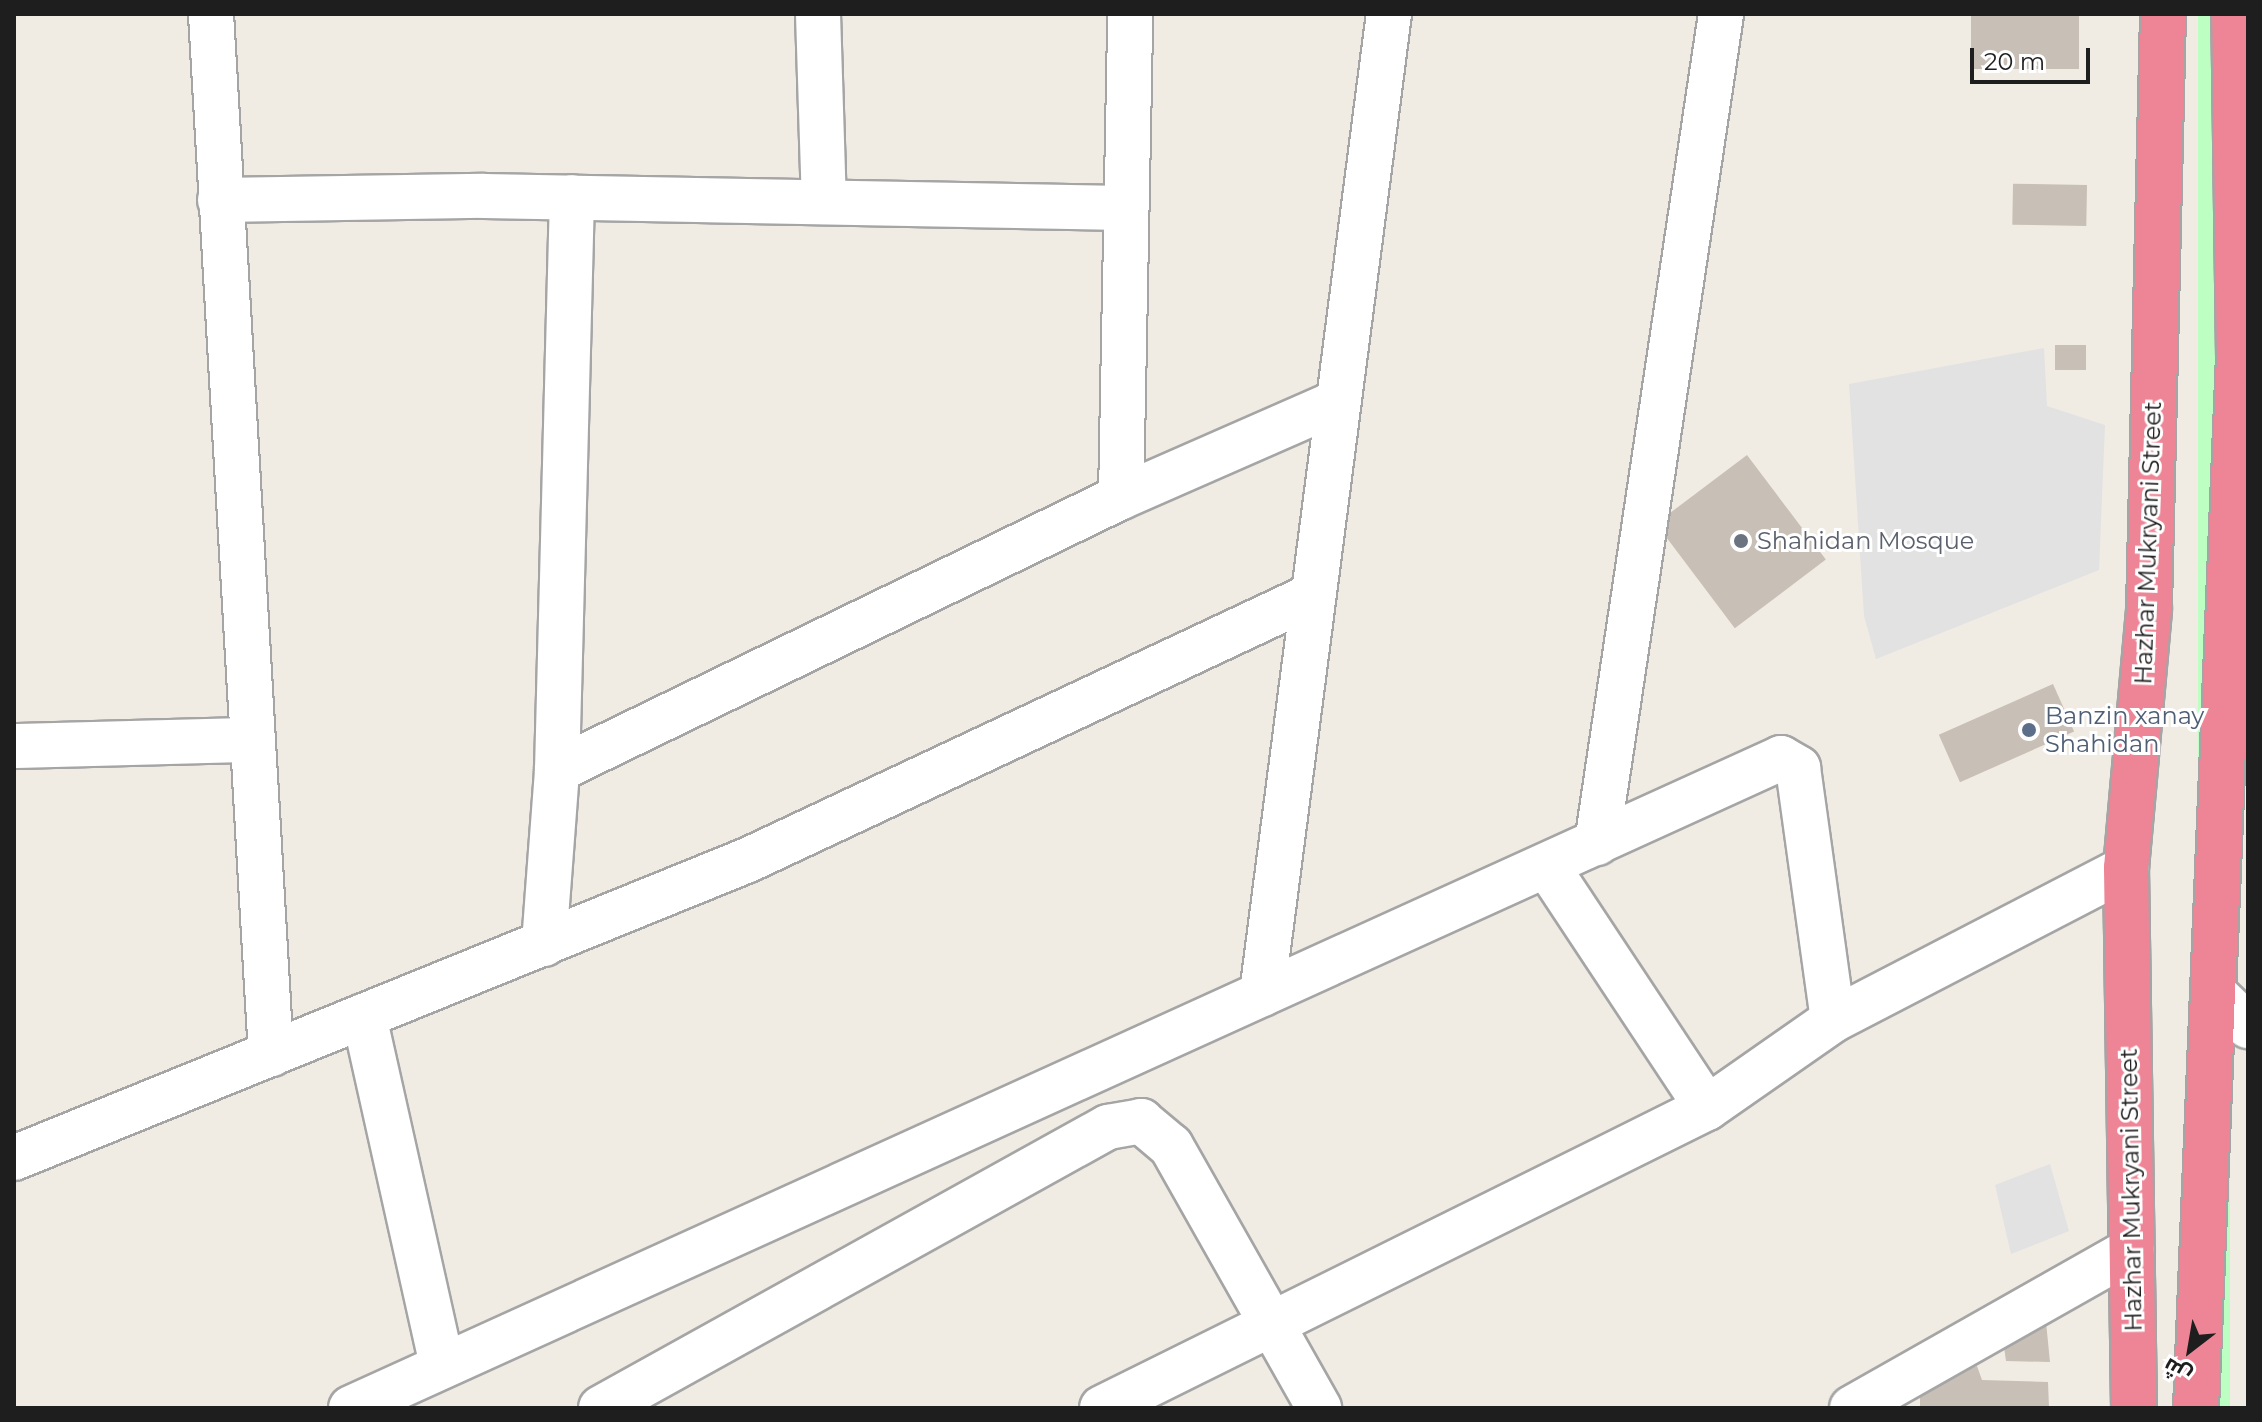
<!DOCTYPE html>
<html>
<head>
<meta charset="utf-8">
<style>
  body { margin:0 }
  #map { position:relative; width:2262px; height:1422px; overflow:hidden; background:#f0ece4; font-family:Montserrat,Cairo,sans-serif }
  div>[style] { position:absolute }
  [style*='--x'] { left:calc(var(--x)*1px); top:calc(var(--y)*1px); width:calc(var(--w)*1px); rotate:calc(var(--a)*1deg) }
  .park>* { inset:0; background:#bdfec3; transform-origin:0 0 }
  .parking>* { inset:0; background:#e2e2e2 }
  .building>* { inset:0; background:#c8bfb6; transform-origin:0 0 }
  .roads { filter:drop-shadow(2px 0 #a5a5a5) drop-shadow(-2px 0 #a5a5a5) drop-shadow(0 2px #a5a5a5) drop-shadow(0 -2px #a5a5a5) }
  .minor>* { height:44px; margin:-22px; padding:0 22px; transform-origin:22px; border-radius:22px; background:#fff }
  .highway>* { height:44px; margin:-22px; padding:0 22px; transform-origin:22px; border-radius:22px; background:#ee8596 }
  .dots>* { width:22px; height:22px; translate:-50% -50%; box-sizing:border-box; border:4px solid #fff; border-radius:50% }
  span { translate:-50% -50%; white-space:nowrap; text-align:center; line-height:1.15; -webkit-text-stroke:6px #fff; paint-order:stroke }
  .worship-label { font-size:24px; color:#5b616d }
  .left { translate:0 -50%; text-align:left }
  .street-label { font-size:24px; color:#1e1e1e }
  .service-label { font-size:24px; color:#4e5e75 }
  .frame { position:absolute; inset:0; border:16px solid #1e1e1e; pointer-events:none }
  .north { position:absolute; left:2150px; top:1310px; width:80px; height:80px; -webkit-text-stroke:6px #fff; paint-order:stroke; rotate:211deg; font-size:22px; font-weight:700; line-height:32px; text-align:center; color:#1e1e1e }
  .north::after { content:''; display:block; margin:auto; width:28px; height:36px; background:#1e1e1e; clip-path:polygon(50% 0,100% 100%,50% 72%,0 100%) }
  .scale { position:absolute; left:1970px; top:48px; width:120px; height:36px; box-sizing:border-box; border:4px solid #1e1e1e; border-top:0; padding-left:10px; font-size:24px; line-height:28px; white-space:nowrap; color:#1e1e1e; -webkit-text-stroke:6px #fff; paint-order:stroke }
</style>
</head>
<body>
<div id="map">
  <div class="park">
    <div style="left:2198px;top:14px;width:32px;height:1394px"></div>
  </div>
  <div class="parking">
    <div style="clip-path:polygon(2044px 348px,2047px 406px,2105px 425px,2099px 570px,1876px 659px,1864px 616px,1849px 384px)"></div>
    <div style="clip-path:polygon(2050px 1164px,2069px 1231px,2011px 1254px,1995px 1185px)"></div>
  </div>
  <div class="building">
    <div style="left:1971px;top:14px;width:108px;height:55px"></div>
    <div style="left:2087px;top:185px;width:41px;height:74px;rotate:91deg"></div>
    <div style="left:2055px;top:345px;width:31px;height:25px"></div>
    <div style="left:1747px;top:455px;width:131px;height:114px;rotate:53deg"></div>
    <div style="left:2053px;top:684px;width:52px;height:125px;rotate:66deg"></div>
    <div style="clip-path:polygon(2045px 1312px,2050px 1362px,2006px 1361px,2002px 1333px)"></div>
    <div style="clip-path:polygon(1977px 1366px,1982px 1380px,2048px 1382px,2049px 1408px,1920px 1408px,1920px 1385px)"></div>
  </div>
  <div class="roads">
    <div class="minor">
      <div style="--x:211;--y:14;--w:1042;--a:86.7"></div>
      <div style="--x:818;--y:14;--w:186;--a:88.2"></div>
      <div style="--x:220;--y:200;--w:264;--a:-0.9"></div>
      <div style="--x:484;--y:196;--w:640;--a:1.07"></div>
      <div style="--x:1121;--y:497;--w:483;--a:-88.9"></div>
      <div style="--x:14;--y:746;--w:237;--a:-1.5"></div>
      <div style="--x:557;--y:770;--w:627;--a:-25.83"></div>
      <div style="--x:1121;--y:497;--w:236;--a:-23.7"></div>
      <div style="--x:1597;--y:843;--w:838;--a:-81.49"></div>
      <div style="--x:1547;--y:866;--w:290;--a:56.5"></div>
      <div style="--x:544;--y:944;--w:174;--a:-85.7"></div>
      <div style="--x:557;--y:770;--w:573;--a:-88.5"></div>
      <div style="--x:1262;--y:994;--w:988;--a:-82.62"></div>
      <div style="--x:2216;--y:995;--w:45;--a:44.1"></div>
      <div style="--x:364;--y:1016;--w:358;--a:77.4"></div>
      <div style="--x:14;--y:1158;--w:792;--a:-22.1"></div>
      <div style="--x:748;--y:860;--w:622;--a:-25.12"></div>
      <div style="--x:351;--y:1408;--w:1571;--a:-24.44"></div>
      <div style="--x:1781;--y:758;--w:20;--a:30"></div>
      <div style="--x:1798;--y:768;--w:254;--a:82.1"></div>
      <div style="--x:601;--y:1408;--w:580;--a:-29"></div>
      <div style="--x:1108;--y:1127;--w:34;--a:-10"></div>
      <div style="--x:1141;--y:1121;--w:39;--a:40"></div>
      <div style="--x:1171;--y:1146;--w:301;--a:60.5"></div>
      <div style="--x:1102;--y:1408;--w:675;--a:-26.38"></div>
      <div style="--x:1707;--y:1108;--w:154;--a:-34.9"></div>
      <div style="--x:1833;--y:1020;--w:330;--a:-27.4"></div>
      <div style="--x:1852;--y:1408;--w:321;--a:-29.5"></div>
    </div>
    <div class="highway">
      <div style="--x:2134;--y:1408;--w:540;--a:-90.85"></div>
      <div style="--x:2126;--y:868;--w:261;--a:-84.9"></div>
      <div style="--x:2149;--y:608;--w:594;--a:-88.65"></div>
      <div style="--x:2196;--y:1408;--w:1053;--a:-87.66"></div>
      <div style="--x:2239;--y:356;--w:342;--a:-90.8"></div>
    </div>
  </div>
  <div class="dots">
    <div style="left:1741px;top:541px;background:#6b7280"></div>
    <div style="left:2029px;top:730px;background:#5c6f8a"></div>
  </div>
  <div class="worship-label">
    <span class="left" style="left:1757px;top:541px">Shahidan Mosque</span>
  </div>
  <div class="street-label">
    <span style="left:2148px;top:543px;rotate:-88deg">Hazhar Mukryani Street</span>
    <span style="left:2131px;top:1190px;rotate:-91deg">Hazhar Mukryani Street</span>
  </div>
  <div class="service-label">
    <span class="left" style="left:2045px;top:730px">Banzin xanay<br>Shahidan</span>
  </div>
  <div class="frame"></div>
  <div class="north">ش</div>
  <div class="scale">20 m</div>
</div>
</body>
</html>
